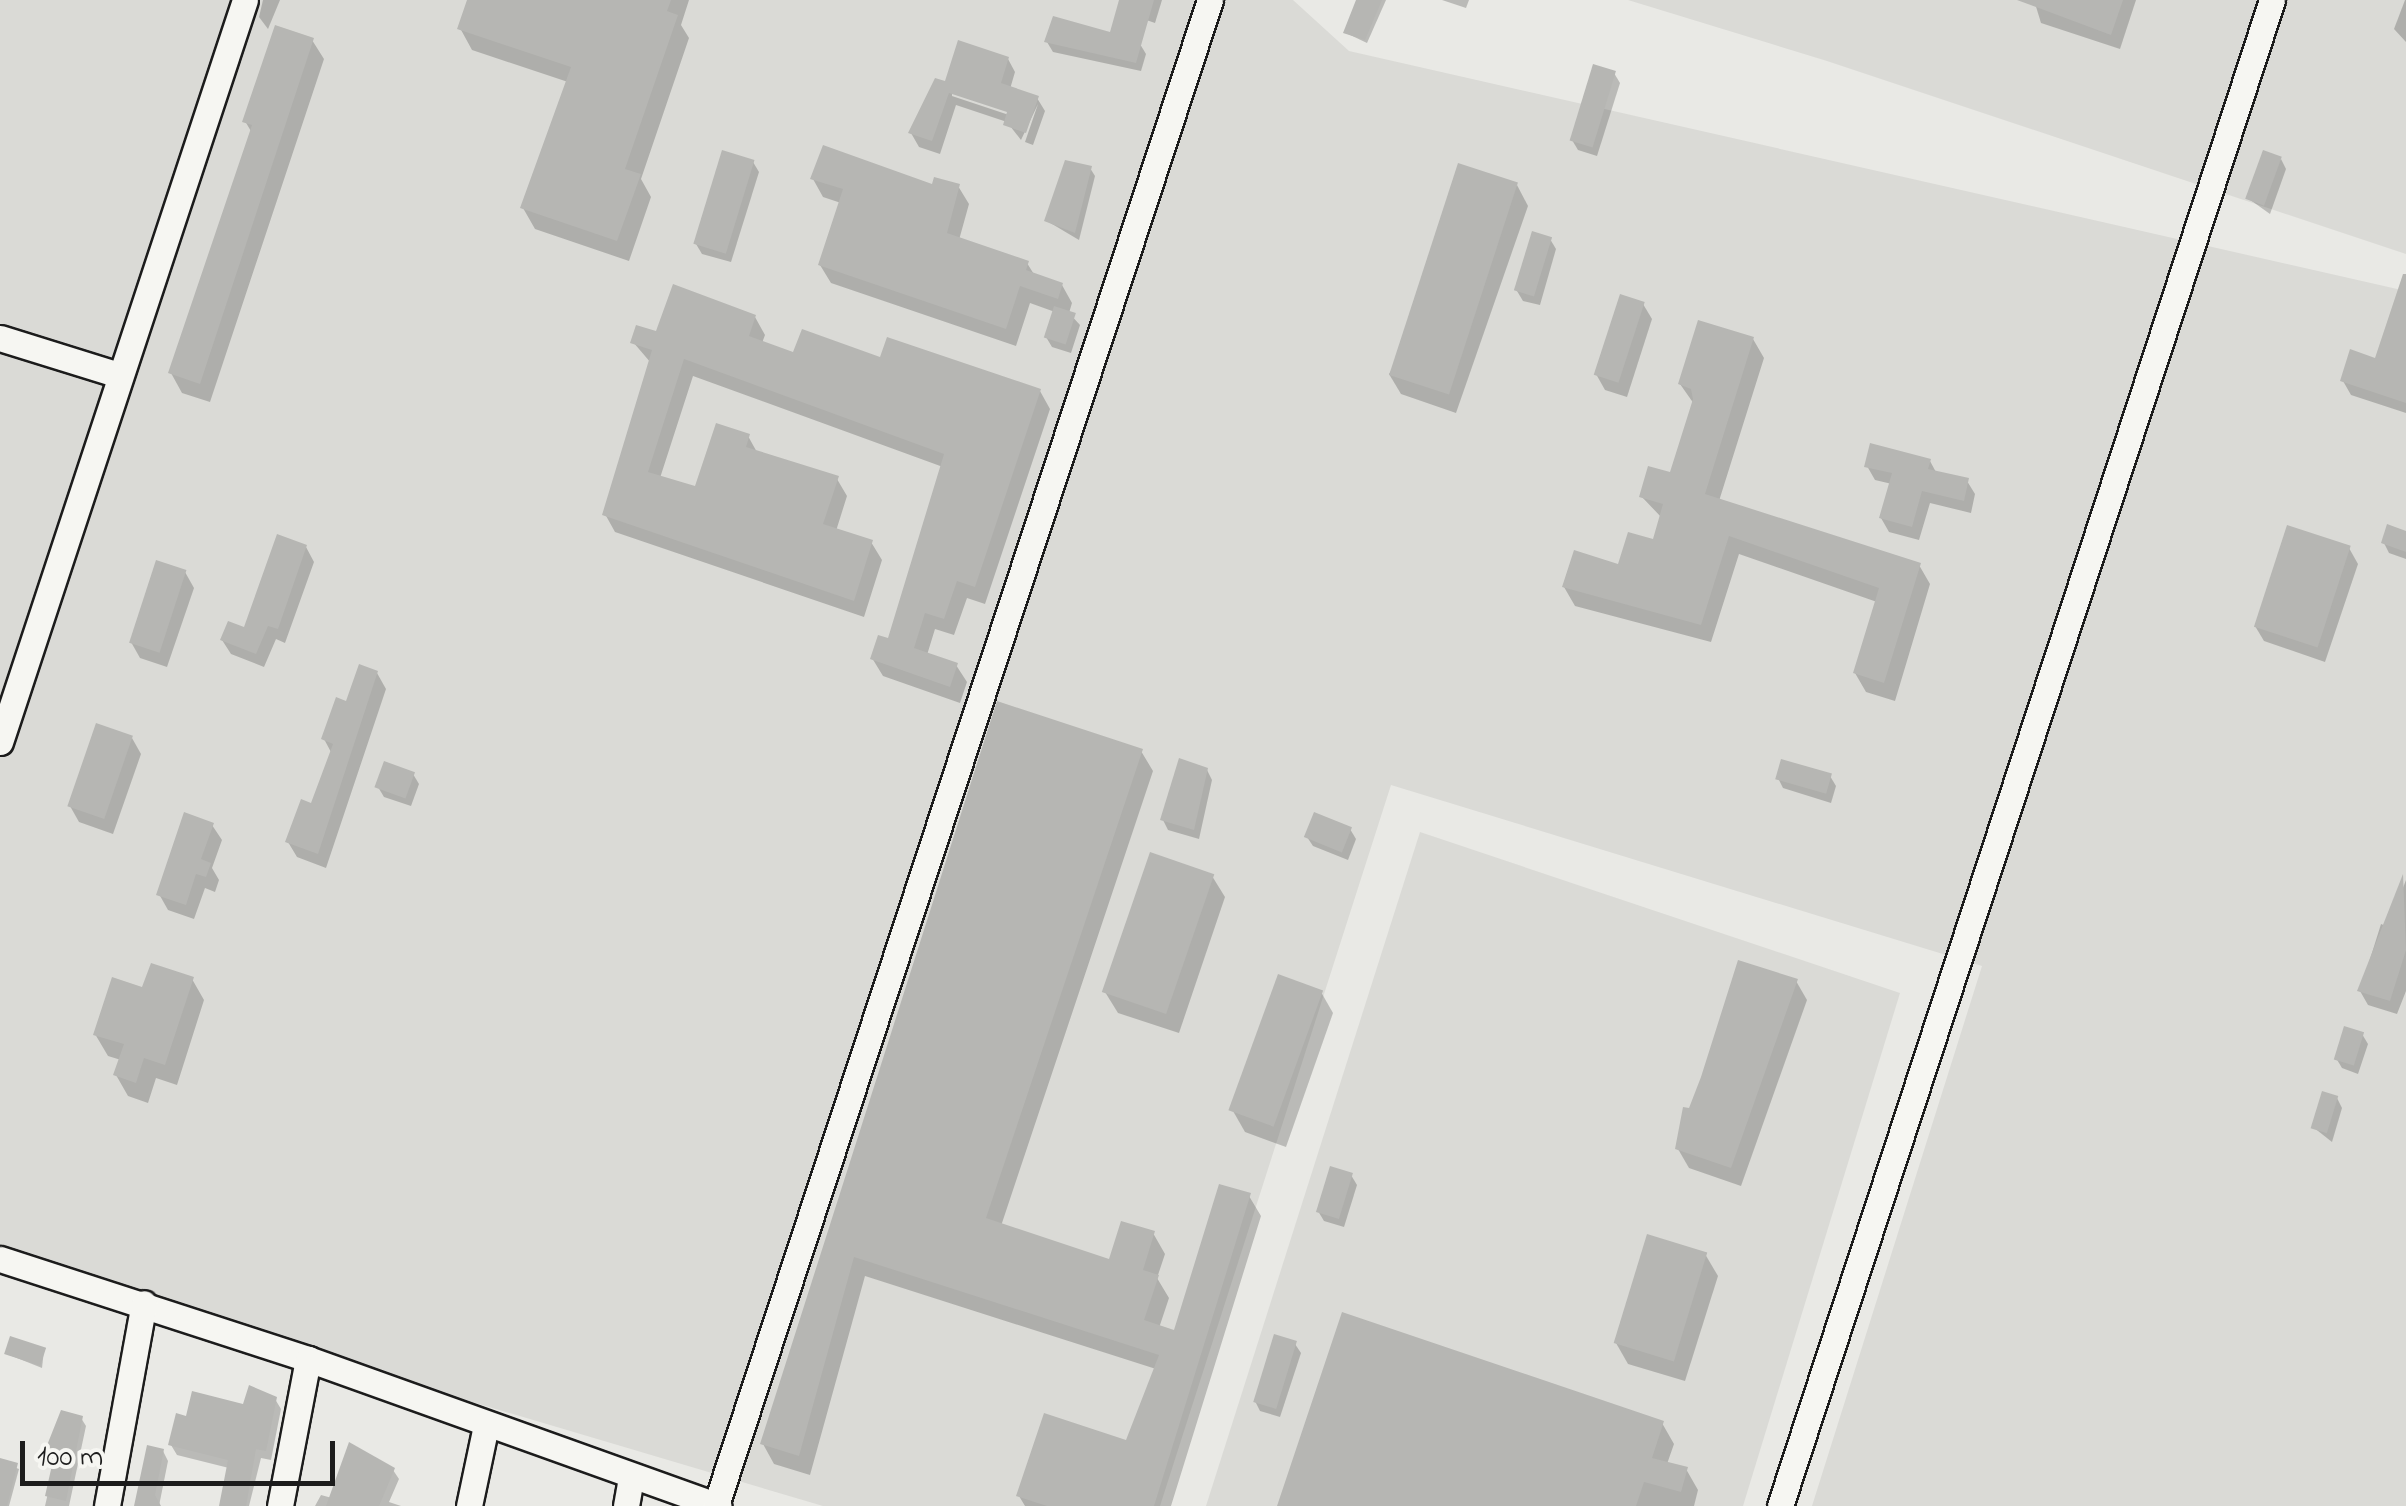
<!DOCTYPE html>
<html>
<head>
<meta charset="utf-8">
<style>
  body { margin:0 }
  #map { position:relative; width:2406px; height:1506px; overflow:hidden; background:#e9e9e5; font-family:"Indie Flower",sans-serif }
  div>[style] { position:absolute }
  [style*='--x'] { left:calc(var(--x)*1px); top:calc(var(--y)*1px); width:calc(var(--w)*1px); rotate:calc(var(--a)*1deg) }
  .built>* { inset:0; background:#dadad6 }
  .shadow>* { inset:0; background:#0003 }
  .building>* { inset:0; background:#b6b6b3; transform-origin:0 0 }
  .roads { filter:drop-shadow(2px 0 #1c1c1c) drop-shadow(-2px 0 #1c1c1c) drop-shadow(0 2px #1c1c1c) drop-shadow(0 -2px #1c1c1c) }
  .minor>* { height:25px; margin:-12.5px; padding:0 12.5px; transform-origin:12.5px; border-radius:12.5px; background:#f6f6f2 }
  span { translate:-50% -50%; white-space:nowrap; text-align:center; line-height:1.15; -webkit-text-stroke:9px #f6f6f2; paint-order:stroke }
  .scale { position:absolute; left:20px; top:1441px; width:315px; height:45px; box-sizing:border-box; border:5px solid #1c1c1c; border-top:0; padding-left:12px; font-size:30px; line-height:35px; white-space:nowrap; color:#1c1c1c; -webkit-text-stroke:8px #f6f6f2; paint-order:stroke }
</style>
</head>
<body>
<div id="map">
  <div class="built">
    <div style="clip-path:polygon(0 0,1293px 0,1349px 51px,2406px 291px,2406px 1506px,1812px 1506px,1982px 966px,1391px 785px,1160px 1506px,823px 1506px,0 1262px)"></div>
    <div style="clip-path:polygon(1628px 0,2406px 0,2406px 254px,1827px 61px)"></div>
    <div style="clip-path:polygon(1420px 832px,1900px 993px,1743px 1506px,1206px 1506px)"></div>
  </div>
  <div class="shadow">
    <div style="clip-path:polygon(263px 0,280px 0,268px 29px,259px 17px)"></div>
    <div style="clip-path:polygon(470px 0,689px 0,681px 25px,689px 38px,641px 179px,651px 197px,629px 261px,535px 229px,523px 208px,568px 82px,472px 50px,460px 28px)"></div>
    <div style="clip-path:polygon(1121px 0,1162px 0,1155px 23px,1126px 13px)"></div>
    <div style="clip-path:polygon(1359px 0,1386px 0,1367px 43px,1346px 33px)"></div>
    <div style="clip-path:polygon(1442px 0,1469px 0,1466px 8px)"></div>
    <div style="clip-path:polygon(2034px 0,2136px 0,2120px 49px,2041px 23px)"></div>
    <div style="clip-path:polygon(2405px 0,2406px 0,2406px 42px,2394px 29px)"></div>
    <div style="clip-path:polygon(312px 40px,324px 59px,210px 402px,182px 393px,171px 373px,252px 133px,245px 121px)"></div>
    <div style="clip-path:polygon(1047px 42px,1140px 44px,1146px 54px,1141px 71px,1053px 52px)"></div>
    <div style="clip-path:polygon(evenodd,1008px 59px,1015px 72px,1010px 89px,1037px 98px,1045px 111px,1033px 145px,1025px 142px,1038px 104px,1021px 140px,1007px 122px,956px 105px,940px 154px,919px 147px,911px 133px,946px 84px,1008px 59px,952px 91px,1020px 113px,1018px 118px,952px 96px,952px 91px)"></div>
    <div style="clip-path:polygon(1614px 73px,1620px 83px,1597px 156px,1578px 150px,1572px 140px)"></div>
    <div style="clip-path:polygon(2281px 159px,2286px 169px,2270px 214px,2249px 199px)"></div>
    <div style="clip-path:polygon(753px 162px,759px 172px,731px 262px,702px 254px,696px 244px)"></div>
    <div style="clip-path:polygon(1090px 168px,1095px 176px,1079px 240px,1047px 221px)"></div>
    <div style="clip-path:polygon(813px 179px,958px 186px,969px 204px,959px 240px,1027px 263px,1035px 276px,1062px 285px,1072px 303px,1069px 313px,1080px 325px,1071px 353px,1052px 347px,1046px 337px,1055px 312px,1030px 303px,1016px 346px,831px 283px,820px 265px,841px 203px,823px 197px)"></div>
    <div style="clip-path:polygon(1517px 185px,1528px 206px,1456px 413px,1401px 394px,1389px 374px)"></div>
    <div style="clip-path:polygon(1550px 239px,1556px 249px,1540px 305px,1523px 301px,1517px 291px)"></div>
    <div style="clip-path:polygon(1643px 304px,1652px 319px,1627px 397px,1605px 390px,1596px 374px)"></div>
    <div style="clip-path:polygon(2406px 308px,2406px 413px,2351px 395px,2343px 381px,2377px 361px)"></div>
    <div style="clip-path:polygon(755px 317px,765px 335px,762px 343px,795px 355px,881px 360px,1040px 391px,1050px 409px,985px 604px,967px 598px,954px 635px,935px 629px,927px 655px,956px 665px,967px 682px,960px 703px,883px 676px,872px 658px,890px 642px,943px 467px,693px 376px,660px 478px,697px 490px,748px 436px,758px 454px,837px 479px,847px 496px,836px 531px,871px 542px,882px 560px,864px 617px,615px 532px,605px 514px,651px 363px,633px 342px)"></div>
    <div style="clip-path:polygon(1753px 339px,1764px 358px,1719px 501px,1919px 565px,1930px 584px,1895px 701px,1866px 692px,1855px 673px,1877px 602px,1739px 554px,1711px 642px,1575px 606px,1564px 587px,1620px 567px,1654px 542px,1662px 518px,1641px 496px,1672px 475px,1694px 404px,1680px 384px)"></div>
    <div style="clip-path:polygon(1930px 461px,1937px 474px,1967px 481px,1975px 494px,1971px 513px,1930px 503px,1919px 540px,1889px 532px,1881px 518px,1892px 484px,1875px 480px,1867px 466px)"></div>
    <div style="clip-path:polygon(2406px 533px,2406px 559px,2389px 553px,2384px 543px)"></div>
    <div style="clip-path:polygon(306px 547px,314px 562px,285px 643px,276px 639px,264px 667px,231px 654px,222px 640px,245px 630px)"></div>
    <div style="clip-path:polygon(2349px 548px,2358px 564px,2325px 662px,2264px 641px,2255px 626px)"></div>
    <div style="clip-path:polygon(185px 572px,194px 588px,167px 667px,140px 658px,131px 642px)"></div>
    <div style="clip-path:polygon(377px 673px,386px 689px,326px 868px,297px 857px,288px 842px,313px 806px,332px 754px,324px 739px)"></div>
    <div style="clip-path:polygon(999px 704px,1141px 751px,1153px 771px,1001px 1226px,1111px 1262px,1153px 1233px,1165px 1254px,1157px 1278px,1169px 1298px,1159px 1328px,1176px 1333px,1249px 1196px,1261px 1216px,1171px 1506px,1025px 1506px,1019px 1496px,1127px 1443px,1156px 1369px,865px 1276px,810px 1475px,774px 1464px,763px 1444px)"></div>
    <div style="clip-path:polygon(132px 738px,141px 754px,113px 834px,79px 822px,70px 806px)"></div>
    <div style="clip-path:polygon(1207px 770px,1212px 780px,1199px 839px,1168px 830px,1163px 820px)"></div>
    <div style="clip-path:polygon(413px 774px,419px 784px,411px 806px,384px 797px,378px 787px)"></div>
    <div style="clip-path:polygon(1830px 776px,1836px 786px,1831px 803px,1783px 788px,1778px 778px)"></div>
    <div style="clip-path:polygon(212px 825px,222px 840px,212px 868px,219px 880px,215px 892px,205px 888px,194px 919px,168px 910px,159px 894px)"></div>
    <div style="clip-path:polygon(1350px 829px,1356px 839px,1348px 860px,1313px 846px,1307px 837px)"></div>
    <div style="clip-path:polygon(1212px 876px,1225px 897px,1179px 1033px,1118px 1013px,1105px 992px)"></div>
    <div style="clip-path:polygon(2406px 880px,2406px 991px,2397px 1014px,2368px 1005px,2360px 991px,2381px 924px,2388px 927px)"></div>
    <div style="clip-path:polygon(192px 979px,204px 1000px,177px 1085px,156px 1078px,148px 1103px,128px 1096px,116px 1075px,121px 1060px,108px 1056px,95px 1034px,144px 990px)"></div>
    <div style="clip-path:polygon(1796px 981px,1807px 1000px,1741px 1186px,1689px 1168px,1678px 1149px,1690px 1112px)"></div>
    <div style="clip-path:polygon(1321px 992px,1333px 1013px,1286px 1147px,1245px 1132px,1233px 1111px)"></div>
    <div style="clip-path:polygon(2362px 1034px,2368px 1044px,2358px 1074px,2342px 1068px,2336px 1058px)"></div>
    <div style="clip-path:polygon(2337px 1098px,2342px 1108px,2332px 1142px,2313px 1127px)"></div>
    <div style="clip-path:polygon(1351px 1175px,1357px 1185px,1344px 1227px,1324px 1221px,1318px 1211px)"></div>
    <div style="clip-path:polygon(1705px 1254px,1718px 1276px,1685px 1381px,1628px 1364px,1616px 1343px)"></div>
    <div style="clip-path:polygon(1295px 1344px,1301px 1353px,1280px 1417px,1260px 1411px,1255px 1401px)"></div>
    <div style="clip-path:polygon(44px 1350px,42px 1368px,7px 1354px)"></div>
    <div style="clip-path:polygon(275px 1399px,281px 1409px,271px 1460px,261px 1458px,249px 1506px,222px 1506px,229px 1468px,177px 1455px,171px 1445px,188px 1419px)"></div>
    <div style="clip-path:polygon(81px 1418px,86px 1426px,69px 1506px,45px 1506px,53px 1471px,43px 1462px)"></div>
    <div style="clip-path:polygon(1662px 1423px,1674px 1444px,1667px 1464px,1686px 1469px,1698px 1490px,1694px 1506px,1280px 1506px)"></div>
    <div style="clip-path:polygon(163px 1451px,168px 1461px,159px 1506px,135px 1506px)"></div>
    <div style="clip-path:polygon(0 1462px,19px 1469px,9px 1506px,0 1506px)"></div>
    <div style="clip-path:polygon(393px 1470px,399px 1479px,389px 1502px,401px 1506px,315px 1506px,321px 1495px,332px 1498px)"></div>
  </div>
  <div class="building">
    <div style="clip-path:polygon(467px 0,671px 0,667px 11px,678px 15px,625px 169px,641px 174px,617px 241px,520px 208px,571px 67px,457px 29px)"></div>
    <div style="clip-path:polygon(1119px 0,1154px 0,1136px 63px,1044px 42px,1053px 16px,1110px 32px)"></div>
    <div style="clip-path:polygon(1356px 0,1382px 0,1365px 40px,1343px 33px)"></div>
    <div style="clip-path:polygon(2017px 0,2123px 0,2111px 35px)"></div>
    <div style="clip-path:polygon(275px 25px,314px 38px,200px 384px,168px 373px,252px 125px,242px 122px)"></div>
    <div style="clip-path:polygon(958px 40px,1009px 57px,1001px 83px,1039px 96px,1026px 133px,1003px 125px,1007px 112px,949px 93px,932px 141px,908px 133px,935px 78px,945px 81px)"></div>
    <div style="left:1593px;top:64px;width:24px;height:80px;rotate:17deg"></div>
    <div style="clip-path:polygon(823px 145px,932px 184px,934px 177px,960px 184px,947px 233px,1029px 261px,1026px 270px,1063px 283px,1058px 299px,1020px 286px,1006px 329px,818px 265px,843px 189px,810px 179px)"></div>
    <div style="left:722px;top:150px;width:34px;height:98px;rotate:17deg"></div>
    <div style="left:2263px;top:150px;width:20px;height:52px;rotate:20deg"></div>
    <div style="clip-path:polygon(1065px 160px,1092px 166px,1075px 233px,1044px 221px)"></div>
    <div style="left:1458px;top:163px;width:63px;height:223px;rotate:18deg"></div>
    <div style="left:1532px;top:231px;width:21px;height:62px;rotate:17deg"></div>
    <div style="clip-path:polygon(2403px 274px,2406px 274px,2406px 403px,2340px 381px,2350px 349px,2375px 358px)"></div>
    <div style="clip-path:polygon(673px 284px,756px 315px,749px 336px,793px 352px,802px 329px,880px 357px,887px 337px,1041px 389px,975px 587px,957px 581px,944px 619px,925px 613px,914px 648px,958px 663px,950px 687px,870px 659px,878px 635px,888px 638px,944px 454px,684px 359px,648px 472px,695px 486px,716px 423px,750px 434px,746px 447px,839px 476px,823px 524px,873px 540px,854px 601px,602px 515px,652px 350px,630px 343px,636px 325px,656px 331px)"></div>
    <div style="left:1620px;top:294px;width:26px;height:85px;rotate:18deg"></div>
    <div style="left:1054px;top:306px;width:23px;height:33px;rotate:18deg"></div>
    <div style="clip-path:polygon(1698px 320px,1754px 337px,1705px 494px,1921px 563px,1884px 683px,1853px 673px,1879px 588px,1729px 536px,1701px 625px,1562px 587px,1574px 550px,1618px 564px,1628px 532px,1653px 539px,1663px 504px,1639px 497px,1648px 466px,1670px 472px,1693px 399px,1691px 389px,1678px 384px)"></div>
    <div style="clip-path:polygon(1870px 443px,1931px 459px,1928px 469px,1969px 478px,1964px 501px,1922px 491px,1912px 527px,1879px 518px,1892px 473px,1864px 467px)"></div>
    <div style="clip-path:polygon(2387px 524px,2406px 531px,2406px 552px,2381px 543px)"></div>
    <div style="left:2287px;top:525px;width:67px;height:107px;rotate:18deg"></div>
    <div style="clip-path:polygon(277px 534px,307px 545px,278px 629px,268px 626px,256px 654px,220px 640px,228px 621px,244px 627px)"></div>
    <div style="left:156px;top:560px;width:32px;height:87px;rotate:18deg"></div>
    <div style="clip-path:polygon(359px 664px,378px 671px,318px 854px,285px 842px,301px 799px,311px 803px,333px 744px,321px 739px,336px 697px,346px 701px)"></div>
    <div style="clip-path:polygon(997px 701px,1143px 749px,986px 1218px,1109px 1259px,1121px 1221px,1155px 1231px,1143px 1270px,1159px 1275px,1144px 1320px,1174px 1330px,1219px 1184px,1251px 1193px,1154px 1506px,1047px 1506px,1016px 1496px,1044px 1413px,1126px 1440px,1159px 1355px,854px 1257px,799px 1456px,760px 1444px)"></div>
    <div style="left:96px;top:723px;width:39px;height:88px;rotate:19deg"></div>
    <div style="clip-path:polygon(1179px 758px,1208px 768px,1194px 830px,1160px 820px)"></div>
    <div style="left:1781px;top:759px;width:53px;height:21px;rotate:16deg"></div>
    <div style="left:384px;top:761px;width:33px;height:28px;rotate:20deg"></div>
    <div style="clip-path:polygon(184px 812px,214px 823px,201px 859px,211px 863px,206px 877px,196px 874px,186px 905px,156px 895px)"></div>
    <div style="left:1314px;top:812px;width:41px;height:27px;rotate:22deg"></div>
    <div style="left:1150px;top:852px;width:68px;height:148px;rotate:19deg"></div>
    <div style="clip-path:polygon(2403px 874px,2406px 950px,2390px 1001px,2357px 991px)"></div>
    <div style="clip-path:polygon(1738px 960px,1798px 979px,1731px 1168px,1675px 1149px,1683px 1107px,1689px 1108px,1701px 1077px)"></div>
    <div style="clip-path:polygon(151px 963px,194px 977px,165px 1065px,144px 1058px,136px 1083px,113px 1075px,124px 1044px,93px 1035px,112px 977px,142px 987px)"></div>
    <div style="left:1278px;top:974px;width:48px;height:145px;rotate:20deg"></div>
    <div style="left:2344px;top:1026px;width:21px;height:35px;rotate:17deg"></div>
    <div style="left:2322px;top:1091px;width:17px;height:39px;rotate:17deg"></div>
    <div style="left:1330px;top:1166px;width:24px;height:48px;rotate:17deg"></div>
    <div style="left:1647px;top:1234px;width:63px;height:114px;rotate:17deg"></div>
    <div style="clip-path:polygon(1342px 1312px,1664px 1421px,1652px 1458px,1688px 1467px,1681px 1492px,1644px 1482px,1636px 1506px,1277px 1506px)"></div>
    <div style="left:1274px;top:1334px;width:24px;height:71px;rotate:17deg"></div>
    <div style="left:10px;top:1336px;width:38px;height:19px;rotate:18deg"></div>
    <div style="clip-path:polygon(249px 1385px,277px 1397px,266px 1451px,256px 1449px,246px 1506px,219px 1506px,228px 1460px,168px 1445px,176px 1413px,186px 1416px,192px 1391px,243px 1404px)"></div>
    <div style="clip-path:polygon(61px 1410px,83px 1416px,66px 1501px,45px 1496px,52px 1465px,40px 1463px)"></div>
    <div style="clip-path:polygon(349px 1442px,395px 1468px,379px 1506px,326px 1506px)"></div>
    <div style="clip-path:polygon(147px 1445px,164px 1449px,155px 1495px,161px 1506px,134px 1506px)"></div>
    <div style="clip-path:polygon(0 1458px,18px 1463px,7px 1506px,0 1506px)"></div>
  </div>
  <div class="roads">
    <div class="minor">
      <div style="--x:0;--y:338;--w:125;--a:17.3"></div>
      <div style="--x:0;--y:742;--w:781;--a:-71.73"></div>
      <div style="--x:0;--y:1259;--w:324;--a:18"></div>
      <div style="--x:308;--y:1359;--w:436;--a:19.7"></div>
      <div style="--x:716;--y:1505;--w:1584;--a:-71.83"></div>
      <div style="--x:107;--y:1506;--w:206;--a:-79.7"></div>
      <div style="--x:280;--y:1506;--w:150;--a:-79.2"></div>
      <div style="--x:469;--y:1506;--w:83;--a:-78.1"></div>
      <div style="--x:626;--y:1506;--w:28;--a:-80"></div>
      <div style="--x:1780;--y:1506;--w:1584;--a:-71.91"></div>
    </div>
  </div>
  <div class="scale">100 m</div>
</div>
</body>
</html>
